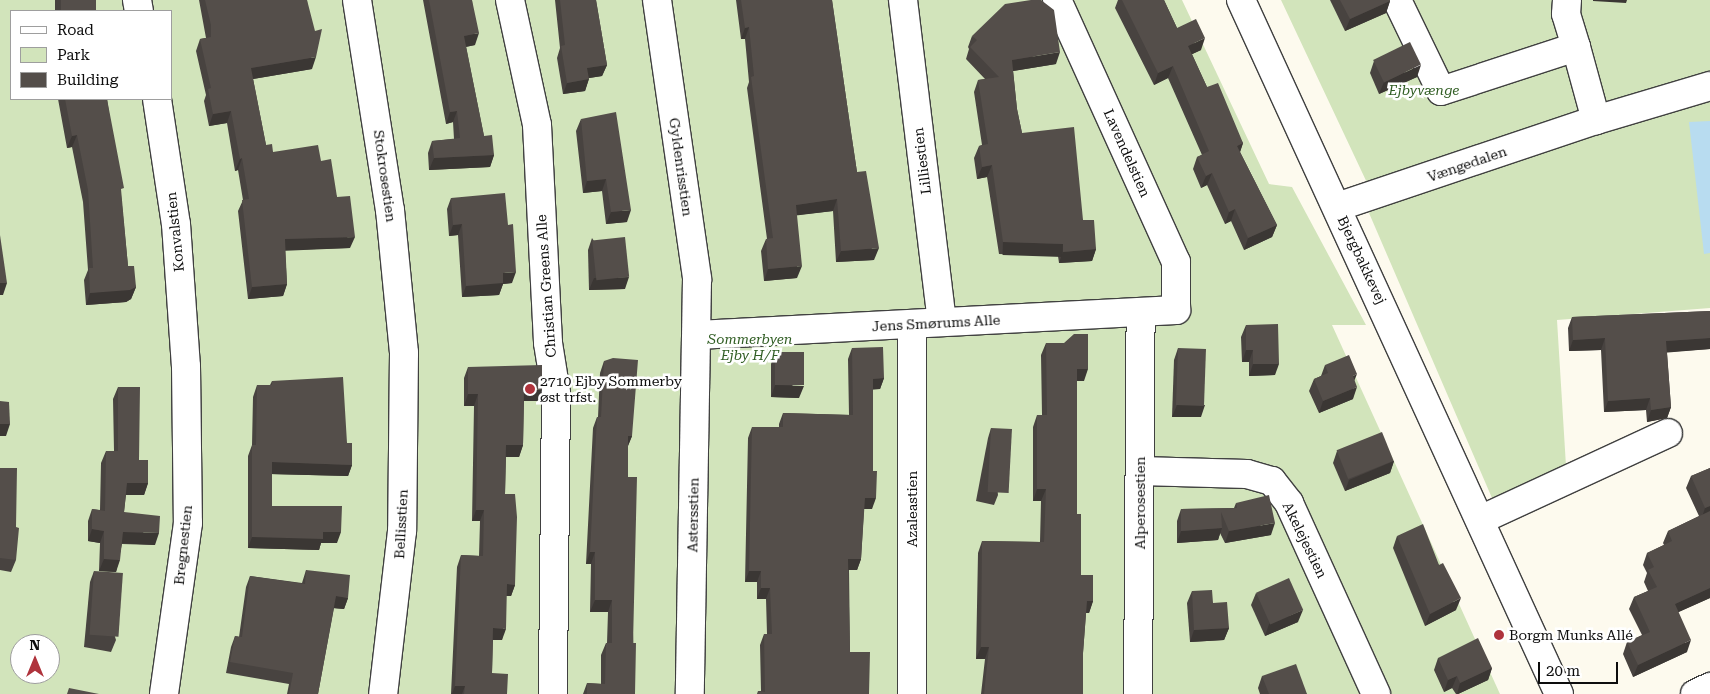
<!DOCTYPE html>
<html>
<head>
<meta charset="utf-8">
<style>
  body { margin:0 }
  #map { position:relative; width:1710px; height:694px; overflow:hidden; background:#fdfaee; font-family:"Roboto Serif",serif }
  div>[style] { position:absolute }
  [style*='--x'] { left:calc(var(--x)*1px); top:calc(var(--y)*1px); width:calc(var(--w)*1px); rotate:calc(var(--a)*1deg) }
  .green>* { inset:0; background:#d2e4bb }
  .water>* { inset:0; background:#b8dcf0 }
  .roads { filter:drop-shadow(1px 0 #404040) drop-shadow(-1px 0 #404040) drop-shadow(0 1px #404040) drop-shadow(0 -1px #404040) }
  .minor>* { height:28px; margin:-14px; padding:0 14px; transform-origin:14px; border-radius:14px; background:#fff }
  .wall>* { inset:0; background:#484340; transform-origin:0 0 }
  .shaded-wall>* { inset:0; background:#3b3734; transform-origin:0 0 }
  .building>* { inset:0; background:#544e4a; transform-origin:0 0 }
  .dots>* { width:14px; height:14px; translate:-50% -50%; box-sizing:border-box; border:2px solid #fff; border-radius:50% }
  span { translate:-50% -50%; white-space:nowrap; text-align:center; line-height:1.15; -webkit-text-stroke:5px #fff; paint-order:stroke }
  .park-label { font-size:14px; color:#315e24; font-style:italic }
  .street-label { font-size:14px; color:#0d0d0d }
  .poi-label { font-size:14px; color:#0d0d0d }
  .left { translate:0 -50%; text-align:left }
  .legend { position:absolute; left:10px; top:10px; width:162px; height:90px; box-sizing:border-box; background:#fff; border:1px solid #9e9e9e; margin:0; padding:6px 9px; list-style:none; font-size:15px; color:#0d0d0d }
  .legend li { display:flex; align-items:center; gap:10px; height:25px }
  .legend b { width:25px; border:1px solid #9e9e9e }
  .north { position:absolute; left:10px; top:634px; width:50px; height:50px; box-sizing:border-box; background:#fff; border:1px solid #9e9e9e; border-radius:50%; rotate:0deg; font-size:14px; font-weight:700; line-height:20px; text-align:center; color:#0d0d0d }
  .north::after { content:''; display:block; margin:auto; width:18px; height:22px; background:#af333c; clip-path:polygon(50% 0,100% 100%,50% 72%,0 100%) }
  .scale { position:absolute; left:1538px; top:662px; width:80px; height:22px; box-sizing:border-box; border:2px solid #0d0d0d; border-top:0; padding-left:6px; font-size:15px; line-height:18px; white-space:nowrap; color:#0d0d0d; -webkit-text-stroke:4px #fff; paint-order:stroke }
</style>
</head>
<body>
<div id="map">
  <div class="green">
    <div style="clip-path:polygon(evenodd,0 0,1182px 0,1269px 184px,1292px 187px,1366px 325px,1332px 325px,1500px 694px,0 694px,0 0,11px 11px,171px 11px,171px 99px,11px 99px,11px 11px,0 0,20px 644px,50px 644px,50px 674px,20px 674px,20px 644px)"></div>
    <div style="clip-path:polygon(1281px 0,1710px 0,1710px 308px,1557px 320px,1566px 466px,1492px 498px,1369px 213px,1377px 204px)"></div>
  </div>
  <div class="water">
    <div style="clip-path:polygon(1710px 121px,1710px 253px,1704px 254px,1689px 122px)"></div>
  </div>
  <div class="roads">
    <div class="minor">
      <div style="--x:137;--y:0;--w:11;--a:80"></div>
      <div style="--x:357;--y:0;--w:213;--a:81.1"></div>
      <div style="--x:390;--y:210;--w:144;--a:84.4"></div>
      <div style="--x:404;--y:353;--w:178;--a:90.6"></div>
      <div style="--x:402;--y:531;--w:164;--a:96.6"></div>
      <div style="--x:510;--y:0;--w:128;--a:77.8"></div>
      <div style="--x:537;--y:125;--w:218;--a:87.1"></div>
      <div style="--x:548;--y:343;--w:51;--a:80.9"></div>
      <div style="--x:556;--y:393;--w:301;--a:90.6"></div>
      <div style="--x:657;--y:0;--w:282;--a:81.8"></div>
      <div style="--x:697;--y:279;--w:415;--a:91"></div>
      <div style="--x:903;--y:0;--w:324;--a:83.1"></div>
      <div style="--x:1241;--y:0;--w:763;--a:65.38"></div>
      <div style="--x:1397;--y:0;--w:101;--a:64.2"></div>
      <div style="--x:1441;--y:91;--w:142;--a:-18.1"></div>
      <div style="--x:1576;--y:47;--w:76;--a:74.7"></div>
      <div style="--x:1567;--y:0;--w:14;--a:94"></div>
      <div style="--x:1566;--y:14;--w:34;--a:73"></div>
      <div style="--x:157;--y:99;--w:126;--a:81.4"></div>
      <div style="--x:176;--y:224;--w:142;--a:86"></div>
      <div style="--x:186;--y:366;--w:157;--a:89.3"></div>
      <div style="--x:188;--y:523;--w:173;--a:98"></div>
      <div style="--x:1337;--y:207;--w:273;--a:-18.6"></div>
      <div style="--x:1596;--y:120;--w:119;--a:-16.6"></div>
      <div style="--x:697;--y:335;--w:480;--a:-3"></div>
      <div style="--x:1176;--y:310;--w:48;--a:-90"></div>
      <div style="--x:1176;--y:262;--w:288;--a:-114.4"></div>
      <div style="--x:1140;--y:471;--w:107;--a:1.6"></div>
      <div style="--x:1247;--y:474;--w:26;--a:16"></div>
      <div style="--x:1272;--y:481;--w:28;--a:52"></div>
      <div style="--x:1289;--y:503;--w:210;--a:65.5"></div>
      <div style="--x:1480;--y:520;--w:207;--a:-24.8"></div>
      <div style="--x:912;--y:694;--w:370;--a:-90"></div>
      <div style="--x:1138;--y:694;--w:382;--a:-89.6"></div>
      <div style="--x:1695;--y:694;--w:17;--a:-25"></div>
    </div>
  </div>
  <div class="wall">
    <div style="left:55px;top:0;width:41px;height:11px"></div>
    <div style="clip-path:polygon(199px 0,307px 0,312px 69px,253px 79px,266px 145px,273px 152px,321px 161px,337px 197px,350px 248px,285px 250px,287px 284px,283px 296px,248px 299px,238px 211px,243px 200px,238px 170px,235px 171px,227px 123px,209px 126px,204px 101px,206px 95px,196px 51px,200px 39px,206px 38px)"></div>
    <div style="clip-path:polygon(423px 0,472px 0,475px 45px,466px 47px,484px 136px,494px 155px,490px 167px,429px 170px,428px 153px,432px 141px,454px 139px,453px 122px,446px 124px)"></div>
    <div style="clip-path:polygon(555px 0,596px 0,607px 65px,602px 76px,589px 78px,585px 91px,563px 94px,557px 58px,560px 48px)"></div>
    <div style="clip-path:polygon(736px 0,832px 0,851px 132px,857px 172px,874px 260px,836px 262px,833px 211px,797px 215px,797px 278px,764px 281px,761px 251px,766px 239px,767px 239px,747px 88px,749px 82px,745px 39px,741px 39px)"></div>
    <div style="clip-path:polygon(1118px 0,1164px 0,1177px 28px,1201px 50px,1192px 54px,1207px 87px,1243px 143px,1240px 152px,1277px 225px,1272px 237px,1244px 250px,1231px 221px,1225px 224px,1207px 185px,1201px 188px,1193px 169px,1197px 157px,1202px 155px,1168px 78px,1154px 85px,1115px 8px)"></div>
    <div style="clip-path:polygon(1330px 0,1390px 0,1390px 1px,1386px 13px,1345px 31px)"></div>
    <div style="clip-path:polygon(972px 36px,1056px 64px,1013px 71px,1017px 109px,1022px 133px,1083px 220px,1096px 249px,1092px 261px,1059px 263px,1058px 256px,999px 254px,987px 177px,977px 179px,974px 158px,979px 146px,982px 145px,974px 92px,978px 80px,985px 79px,966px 59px,969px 49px,968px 47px)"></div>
    <div style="clip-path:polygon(1374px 61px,1417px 77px,1379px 94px,1370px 73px)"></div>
    <div style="clip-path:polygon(58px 99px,107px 99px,121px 195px,128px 266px,136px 287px,131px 299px,126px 302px,86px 305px,84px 280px,88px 270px,83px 202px,72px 147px,67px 148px)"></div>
    <div style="clip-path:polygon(581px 119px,627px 222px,606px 224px,602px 191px,583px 193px,576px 131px)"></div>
    <div style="clip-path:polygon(451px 198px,512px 283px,503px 284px,499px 295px,462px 297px,458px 235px,449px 236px,447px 209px)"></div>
    <div style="clip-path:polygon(592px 238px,625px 289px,589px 290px,588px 250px)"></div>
    <div style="clip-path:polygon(1710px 311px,1710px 349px,1667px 352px,1671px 407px,1667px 418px,1647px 422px,1646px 410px,1604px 412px,1601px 350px,1569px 351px,1568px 328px,1572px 317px)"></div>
    <div style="clip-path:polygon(1246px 325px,1275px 375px,1249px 376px,1249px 362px,1242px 362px,1241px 337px)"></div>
    <div style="clip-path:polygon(1046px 343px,1084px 381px,1077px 381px,1077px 514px,1081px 575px,1093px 601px,1089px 613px,1086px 613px,1083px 653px,1083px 694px,981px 694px,985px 659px,976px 659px,978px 553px,982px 541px,1040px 542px,1041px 501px,1033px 501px,1033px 427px,1037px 415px,1042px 415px,1041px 355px)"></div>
    <div style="clip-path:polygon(852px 348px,884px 378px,880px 389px,873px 389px,872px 509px,864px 509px,861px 559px,857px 570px,849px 570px,850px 652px,869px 694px,757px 694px,758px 691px,761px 691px,760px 645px,764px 634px,767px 634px,766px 599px,757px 599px,757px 582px,745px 582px,748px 438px,752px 427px,779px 427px,779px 424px,783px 413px,849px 415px,848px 359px)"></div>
    <div style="clip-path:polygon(1178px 348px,1201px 417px,1172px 417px,1174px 360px)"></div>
    <div style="clip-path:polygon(775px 352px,799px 398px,771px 397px,771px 364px)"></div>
    <div style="clip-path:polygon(604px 361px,632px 436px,628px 446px,628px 477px,635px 694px,583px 694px,587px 683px,601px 684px,601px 655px,606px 643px,607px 643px,608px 612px,590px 612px,591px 564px,586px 564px,593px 428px,597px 417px,598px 417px,600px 373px)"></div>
    <div style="clip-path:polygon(1325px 365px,1354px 381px,1353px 399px,1319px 413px,1309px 391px,1314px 379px,1321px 376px)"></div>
    <div style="clip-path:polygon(468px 367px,538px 401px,524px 401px,523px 445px,519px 457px,506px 457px,505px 494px,515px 585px,511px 596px,506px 596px,502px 640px,493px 640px,492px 673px,507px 694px,451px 694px,457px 567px,461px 555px,479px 556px,480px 521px,472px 521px,474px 406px,464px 406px,464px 378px)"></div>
    <div style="clip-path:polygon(272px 381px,347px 443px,352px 465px,348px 476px,272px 474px,272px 506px,337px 543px,321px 543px,319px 550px,248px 548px,248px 456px,252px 445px,253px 397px,257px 385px,270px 385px)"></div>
    <div style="clip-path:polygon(118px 387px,139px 460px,148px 483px,144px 495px,126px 495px,124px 512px,155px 545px,122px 544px,116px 572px,99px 571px,100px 543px,88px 541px,88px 521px,92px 509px,100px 510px,101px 463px,106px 451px,114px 451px,113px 399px)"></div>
    <div style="clip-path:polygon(991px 428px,998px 495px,994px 505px,976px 501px,988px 438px)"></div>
    <div style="clip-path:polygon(1337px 451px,1394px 461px,1390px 473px,1345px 491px,1333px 463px)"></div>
    <div style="clip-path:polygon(0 468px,16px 560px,11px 572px,0 570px)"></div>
    <div style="clip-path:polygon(1710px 468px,1710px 598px,1678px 612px,1687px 652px,1633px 677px,1623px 654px,1627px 642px,1642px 635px,1629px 609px,1634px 597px,1648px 591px,1644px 582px,1647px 573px,1643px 565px,1647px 553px,1664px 545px,1663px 543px,1668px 531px,1699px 516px,1686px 488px,1691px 476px)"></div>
    <div style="clip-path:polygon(1236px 503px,1271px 535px,1225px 543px,1220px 533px,1218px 540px,1177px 543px,1177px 521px,1181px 509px,1234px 508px)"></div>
    <div style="clip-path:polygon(1397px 536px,1439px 565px,1456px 610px,1425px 626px,1393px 548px)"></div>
    <div style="clip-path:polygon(306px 570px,348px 598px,344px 609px,334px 608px,318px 694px,287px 694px,289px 684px,226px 673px,231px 647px,235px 636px,239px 637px,246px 587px,250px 576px,302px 583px)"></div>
    <div style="clip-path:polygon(94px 571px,116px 640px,111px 652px,84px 647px,90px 582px)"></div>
    <div style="clip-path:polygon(1192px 591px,1213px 603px,1229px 628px,1224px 640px,1190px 642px,1187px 603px)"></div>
    <div style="clip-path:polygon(1256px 593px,1298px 622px,1265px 636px,1251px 605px)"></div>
    <div style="clip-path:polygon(1438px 658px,1492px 668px,1488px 680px,1458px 694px,1456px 694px,1452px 688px,1444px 692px,1434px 670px)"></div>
    <div style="clip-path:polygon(1262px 676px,1307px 694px,1260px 694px,1258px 688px)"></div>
  </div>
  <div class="shaded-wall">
    <div style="clip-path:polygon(1593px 0,1627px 0,1626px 3px,1593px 1px)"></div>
    <div style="clip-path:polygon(1390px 1px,1386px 13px,1345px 31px,1350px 19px)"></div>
    <div style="clip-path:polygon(749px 27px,745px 39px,741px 39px,745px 28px)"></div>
    <div style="clip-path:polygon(479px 33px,475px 45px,459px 48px,464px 36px)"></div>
    <div style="clip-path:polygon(1205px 38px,1201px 50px,1184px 58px,1188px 46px)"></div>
    <div style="clip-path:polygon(1060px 52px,1056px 64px,1007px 72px,1012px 60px)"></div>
    <div style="clip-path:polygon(316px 57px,312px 69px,247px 80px,251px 68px)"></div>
    <div style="clip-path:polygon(607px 65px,602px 76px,583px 79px,587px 68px)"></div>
    <div style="clip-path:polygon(1421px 65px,1417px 77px,1379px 94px,1384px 82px)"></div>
    <div style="clip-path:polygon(1173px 66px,1168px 78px,1154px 85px,1158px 73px)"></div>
    <div style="clip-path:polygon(589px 79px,585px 91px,563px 94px,567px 83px)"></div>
    <div style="clip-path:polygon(231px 111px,227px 123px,209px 126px,213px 114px)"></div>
    <div style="clip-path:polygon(457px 111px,453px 122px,446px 124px,450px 112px)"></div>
    <div style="clip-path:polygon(77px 135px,72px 147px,67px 148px,72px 136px)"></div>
    <div style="clip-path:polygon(1243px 143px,1239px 155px,1237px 146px)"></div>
    <div style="clip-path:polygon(494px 155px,490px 167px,429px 170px,434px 158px)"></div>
    <div style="clip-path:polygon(242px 158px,238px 170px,235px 171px,240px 159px)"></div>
    <div style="clip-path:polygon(992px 165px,987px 177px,977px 179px,982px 167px)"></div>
    <div style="clip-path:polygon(1212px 173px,1207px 185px,1201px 188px,1206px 176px)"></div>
    <div style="clip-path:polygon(606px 179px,602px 191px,583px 193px,587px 181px)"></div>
    <div style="clip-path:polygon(837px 199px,833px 211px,792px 216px,796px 205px)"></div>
    <div style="clip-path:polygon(1235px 209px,1231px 221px,1225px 224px,1229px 212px)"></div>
    <div style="clip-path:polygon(631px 210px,627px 222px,606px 224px,611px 212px)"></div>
    <div style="clip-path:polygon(462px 224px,458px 235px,449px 236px,453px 225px)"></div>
    <div style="clip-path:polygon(1277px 225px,1272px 237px,1244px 250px,1248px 238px)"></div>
    <div style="clip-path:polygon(355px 237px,350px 248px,280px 251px,285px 239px)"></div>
    <div style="left:1003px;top:242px;width:60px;height:13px;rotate:2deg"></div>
    <div style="clip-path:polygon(879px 248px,874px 260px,836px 262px,841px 251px)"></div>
    <div style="clip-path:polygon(1096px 249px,1092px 261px,1059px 263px,1063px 252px)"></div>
    <div style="clip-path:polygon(802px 266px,797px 278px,764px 281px,768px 269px)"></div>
    <div style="clip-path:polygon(516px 272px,512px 283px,503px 284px,499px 295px,462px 297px,466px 286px,503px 273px)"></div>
    <div style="clip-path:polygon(629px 277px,625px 289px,589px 290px,594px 278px)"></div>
    <div style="clip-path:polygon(0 283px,7px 283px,3px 295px,0 295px)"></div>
    <div style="clip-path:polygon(287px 284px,283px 296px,248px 299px,252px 287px)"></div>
    <div style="clip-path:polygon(136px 287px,131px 299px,126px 302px,86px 305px,90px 293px)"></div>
    <div style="clip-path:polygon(1605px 338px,1601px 350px,1569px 351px,1573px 340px)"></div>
    <div style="clip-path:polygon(1710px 338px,1710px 349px,1662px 353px,1666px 341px)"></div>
    <div style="clip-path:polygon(1246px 350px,1253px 350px,1249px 362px,1242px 362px)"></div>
    <div style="clip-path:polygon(1253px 364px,1279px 364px,1275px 375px,1249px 376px)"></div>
    <div style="clip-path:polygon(1077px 369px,1088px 369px,1084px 381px,1073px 381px)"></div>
    <div style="clip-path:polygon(1357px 374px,1352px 386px,1353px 376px)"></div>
    <div style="clip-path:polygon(884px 378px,880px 389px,869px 390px,873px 379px)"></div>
    <div style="clip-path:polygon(775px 385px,804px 386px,799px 398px,771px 397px)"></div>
    <div style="clip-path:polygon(1357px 387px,1353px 399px,1319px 413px,1323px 401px)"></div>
    <div style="clip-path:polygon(524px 389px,542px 390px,538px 401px,520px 401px)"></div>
    <div style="clip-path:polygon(468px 394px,478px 394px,474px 406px,464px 406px)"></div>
    <div style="clip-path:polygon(1650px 398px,1646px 410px,1604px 412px,1608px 401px)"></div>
    <div style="clip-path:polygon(1177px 405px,1205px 405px,1201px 417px,1172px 417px)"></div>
    <div style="clip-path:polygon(1671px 407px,1667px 418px,1647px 422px,1651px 410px)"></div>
    <div style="clip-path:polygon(0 424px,10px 424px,6px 436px,0 436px)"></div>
    <div style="clip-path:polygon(628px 436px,632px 436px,627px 448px)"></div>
    <div style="clip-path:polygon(506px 445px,523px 445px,519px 457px,502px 457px)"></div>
    <div style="clip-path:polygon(1394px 461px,1390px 473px,1345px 491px,1349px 480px)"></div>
    <div style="clip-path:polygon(272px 462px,352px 465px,348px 476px,268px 474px)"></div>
    <div style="clip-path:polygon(127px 483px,148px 483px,144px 495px,123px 495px)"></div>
    <div style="clip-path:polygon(1037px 489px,1046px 489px,1041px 501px,1033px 501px)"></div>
    <div style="clip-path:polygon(865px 498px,876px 498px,872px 509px,861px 509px)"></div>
    <div style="clip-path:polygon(1710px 506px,1710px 516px,1701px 520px,1705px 508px)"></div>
    <div style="clip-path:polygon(476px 510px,484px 510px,480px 521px,472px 521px)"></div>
    <div style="clip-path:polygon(1275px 523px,1271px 535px,1225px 543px,1229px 531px)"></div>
    <div style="clip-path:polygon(1222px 528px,1218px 540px,1177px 543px,1181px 531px)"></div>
    <div style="clip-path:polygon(92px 529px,104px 531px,100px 543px,88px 541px)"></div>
    <div style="clip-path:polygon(123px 532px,159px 533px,155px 545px,118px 543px)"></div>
    <div style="clip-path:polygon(323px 532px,341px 532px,337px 543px,321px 543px,319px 550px,248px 548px,252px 537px)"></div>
    <div style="clip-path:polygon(590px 552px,595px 552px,591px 564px,586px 564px)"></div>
    <div style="clip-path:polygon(104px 559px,120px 560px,116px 572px,99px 571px)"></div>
    <div style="clip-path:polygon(848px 559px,861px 559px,857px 570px,844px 570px)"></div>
    <div style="clip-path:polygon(749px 571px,761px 571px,757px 582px,745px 582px)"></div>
    <div style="clip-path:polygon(507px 584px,515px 585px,511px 596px,502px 596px)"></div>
    <div style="clip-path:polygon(761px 588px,770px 588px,766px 599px,757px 599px)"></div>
    <div style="clip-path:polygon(1710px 588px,1710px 598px,1670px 616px,1675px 604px)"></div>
    <div style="clip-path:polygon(336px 596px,348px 598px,344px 609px,332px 608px)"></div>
    <div style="clip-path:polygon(1461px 598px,1456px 610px,1425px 626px,1430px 614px)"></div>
    <div style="clip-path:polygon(595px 600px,612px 600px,608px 612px,590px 612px)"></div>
    <div style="clip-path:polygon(1087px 601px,1093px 601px,1089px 613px,1083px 613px)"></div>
    <div style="clip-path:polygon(1303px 610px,1298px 622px,1265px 636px,1269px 624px)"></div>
    <div style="clip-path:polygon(493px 628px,506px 629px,502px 640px,489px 640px)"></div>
    <div style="clip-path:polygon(1229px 628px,1224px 640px,1190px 642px,1194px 630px)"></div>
    <div style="clip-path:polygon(1691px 640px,1687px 652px,1633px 677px,1638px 665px)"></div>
    <div style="clip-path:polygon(981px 647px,989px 647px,985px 659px,976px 659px)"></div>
    <div style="clip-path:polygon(1492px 668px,1488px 680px,1458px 694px,1457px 694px,1460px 683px)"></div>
    <div style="clip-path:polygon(1457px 676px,1452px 688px,1444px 692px,1448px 680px)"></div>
    <div style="clip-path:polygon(455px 686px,465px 686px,462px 694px,452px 694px)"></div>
  </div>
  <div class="building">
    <div style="left:61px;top:0;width:35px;height:11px"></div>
    <div style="clip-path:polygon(205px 0,307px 0,315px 31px,322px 29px,316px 57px,251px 68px,266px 145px,272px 144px,273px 152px,318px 145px,321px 161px,331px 159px,337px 197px,350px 196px,355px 237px,285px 239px,287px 284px,252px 287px,242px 200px,249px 199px,242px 158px,240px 159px,231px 111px,213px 114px,208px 89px,211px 88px,200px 39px,211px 37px,211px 25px)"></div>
    <div style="clip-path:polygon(429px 0,472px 0,479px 33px,464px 36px,484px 136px,492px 135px,494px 155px,434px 158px,432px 141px,460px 138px,457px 111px,450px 112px)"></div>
    <div style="clip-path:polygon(560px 0,596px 0,607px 65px,587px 68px,589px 79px,567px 83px,561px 46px,565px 45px)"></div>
    <div style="clip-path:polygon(741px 0,832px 0,851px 132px,857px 172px,866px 171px,879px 248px,841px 251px,837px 199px,796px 205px,802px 266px,768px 269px,766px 239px,773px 238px,751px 77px,754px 76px,749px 27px,745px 28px)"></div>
    <div style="clip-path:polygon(1031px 0,1041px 0,1054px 10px,1060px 52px,1012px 60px,1017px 109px,1022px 133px,1074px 127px,1083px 220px,1094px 220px,1096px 249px,1063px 252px,1063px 244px,1003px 242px,992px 165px,982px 167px,979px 146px,988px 144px,978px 80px,999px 77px,970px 47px,977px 40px,972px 36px,1005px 4px)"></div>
    <div style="clip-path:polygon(1122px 0,1164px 0,1177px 28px,1196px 19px,1205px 38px,1188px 46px,1207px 87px,1218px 83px,1243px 143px,1237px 146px,1277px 225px,1248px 238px,1235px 209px,1229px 212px,1212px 173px,1206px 176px,1197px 157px,1209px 151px,1173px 66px,1158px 73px)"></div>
    <div style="clip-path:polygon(1340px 0,1390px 0,1390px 1px,1350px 19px)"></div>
    <div style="left:1410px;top:42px;width:25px;height:41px;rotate:64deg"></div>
    <div style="clip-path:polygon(65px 99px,107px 99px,124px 188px,121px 189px,128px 266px,134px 266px,136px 287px,130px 290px,90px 293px,89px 268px,93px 268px,88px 190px,77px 135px,72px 136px)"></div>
    <div style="clip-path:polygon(616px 112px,631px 210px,611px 212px,606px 179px,587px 181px,581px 119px)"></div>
    <div style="clip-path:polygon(505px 193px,508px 225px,513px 224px,516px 272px,503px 273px,503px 283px,466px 286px,462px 224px,453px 225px,451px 198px)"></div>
    <div style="clip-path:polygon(0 235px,7px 283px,0 283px)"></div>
    <div style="left:625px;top:237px;width:40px;height:33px;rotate:84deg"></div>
    <div style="clip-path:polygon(1710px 311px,1710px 338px,1666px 341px,1671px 407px,1651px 410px,1650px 398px,1608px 401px,1605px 338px,1573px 340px,1572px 317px)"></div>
    <div style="clip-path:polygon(1278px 324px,1279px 364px,1253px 364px,1253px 350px,1246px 350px,1246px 325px)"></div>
    <div style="clip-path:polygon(1074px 334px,1088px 334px,1088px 369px,1077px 369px,1077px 514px,1081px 514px,1081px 575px,1093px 575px,1093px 601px,1087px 601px,1083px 653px,1083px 694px,984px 694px,989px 647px,981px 647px,982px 541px,1044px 542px,1046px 489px,1037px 489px,1037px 415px,1047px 415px,1046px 343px,1064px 343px)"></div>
    <div style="clip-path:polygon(883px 347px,884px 378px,873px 379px,873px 471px,877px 471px,876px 498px,865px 498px,861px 559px,848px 559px,850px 652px,870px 652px,869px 694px,758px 694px,758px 691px,765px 692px,764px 634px,772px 634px,770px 588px,761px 588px,761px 571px,749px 571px,752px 427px,783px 427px,783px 413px,853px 415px,852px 348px)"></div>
    <div style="left:1178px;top:348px;width:28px;height:57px;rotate:2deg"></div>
    <div style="left:775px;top:352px;width:29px;height:33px"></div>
    <div style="clip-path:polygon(1349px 355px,1357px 374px,1353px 376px,1357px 387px,1323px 401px,1314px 379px,1328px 373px,1325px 365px)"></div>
    <div style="clip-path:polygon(613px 358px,638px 360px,632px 436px,628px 436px,628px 477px,637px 477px,633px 643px,636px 643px,635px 694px,587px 694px,587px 683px,605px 684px,606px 643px,612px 643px,612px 600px,595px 600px,595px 552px,590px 552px,597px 417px,601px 417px,604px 361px)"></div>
    <div style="clip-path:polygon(542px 365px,542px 390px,524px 389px,523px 445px,506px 445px,505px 494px,515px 494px,517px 517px,515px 585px,507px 584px,506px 629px,493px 628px,492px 673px,508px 674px,507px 694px,464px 694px,465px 686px,455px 686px,461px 555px,483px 556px,484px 510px,476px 510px,478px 394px,468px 394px,468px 367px)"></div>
    <div style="clip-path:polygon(343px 377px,347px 443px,352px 443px,352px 465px,272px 462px,272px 506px,342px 506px,341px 532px,323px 532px,323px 539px,252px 537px,252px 445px,256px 445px,257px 385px,272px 385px,272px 381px)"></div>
    <div style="clip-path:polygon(118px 387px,140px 387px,139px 460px,148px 460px,148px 483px,127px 483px,124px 512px,160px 516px,159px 533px,123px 532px,120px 560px,104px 559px,104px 531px,92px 529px,92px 509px,105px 511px,106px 451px,118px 451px)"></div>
    <div style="clip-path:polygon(0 401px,9px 402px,10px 424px,0 424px)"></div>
    <div style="left:991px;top:428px;width:21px;height:64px;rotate:3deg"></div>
    <div style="left:1382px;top:432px;width:31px;height:49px;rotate:68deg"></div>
    <div style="clip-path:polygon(0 468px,17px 468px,16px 527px,19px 528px,16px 560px,0 558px)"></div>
    <div style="clip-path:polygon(1710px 468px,1710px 506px,1705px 508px,1691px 476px)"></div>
    <div style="clip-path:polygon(1269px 495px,1275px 523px,1229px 531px,1221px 512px,1222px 528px,1181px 531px,1181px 509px,1237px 508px,1236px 503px)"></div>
    <div style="clip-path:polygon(1710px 511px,1710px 588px,1675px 604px,1691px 640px,1638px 665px,1627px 642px,1650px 632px,1634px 597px,1657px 587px,1648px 570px,1654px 567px,1647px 553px,1672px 541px,1668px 531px)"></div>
    <div style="clip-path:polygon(1423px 524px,1439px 565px,1443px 563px,1461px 598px,1430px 614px,1397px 536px)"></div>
    <div style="clip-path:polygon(306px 570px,350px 575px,348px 598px,336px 596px,318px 694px,289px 694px,293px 673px,230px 662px,235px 636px,242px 637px,250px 576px,305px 584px)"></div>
    <div style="left:94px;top:571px;width:29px;height:64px;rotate:4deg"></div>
    <div style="left:1289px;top:578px;width:35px;height:36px;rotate:66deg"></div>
    <div style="clip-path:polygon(1212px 590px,1213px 603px,1227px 602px,1229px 628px,1194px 630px,1192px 591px)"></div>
    <div style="clip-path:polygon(1478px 638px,1492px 668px,1460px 683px,1457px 676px,1448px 680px,1438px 658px)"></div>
    <div style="clip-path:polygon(1296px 664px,1307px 694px,1269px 694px,1262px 676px)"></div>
    <div style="clip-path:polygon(69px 688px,99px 694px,67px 694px)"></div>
  </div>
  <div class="dots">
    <div style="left:530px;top:389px;background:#af333c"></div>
    <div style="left:1499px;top:635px;background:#af333c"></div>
  </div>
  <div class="park-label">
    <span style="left:1424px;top:90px">Ejbyvænge</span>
    <span style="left:750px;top:347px">Sommerbyen<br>Ejby H/F</span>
  </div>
  <div class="street-label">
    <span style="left:1127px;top:153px;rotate:66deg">Lavendelstien</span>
    <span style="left:922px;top:161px;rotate:-97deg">Lilliestien</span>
    <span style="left:1467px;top:164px;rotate:-19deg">Vængedalen</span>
    <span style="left:681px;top:167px;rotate:82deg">Gyldenrisstien</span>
    <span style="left:385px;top:176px;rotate:82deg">Stokrosestien</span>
    <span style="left:175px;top:232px;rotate:-96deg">Konvalstien</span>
    <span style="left:1362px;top:260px;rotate:65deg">Bjergbakkevej</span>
    <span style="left:546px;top:286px;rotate:-94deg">Christian Greens Alle</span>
    <span style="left:936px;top:323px;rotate:-3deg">Jens Smørums Alle</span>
    <span style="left:1140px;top:503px;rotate:-90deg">Alperosestien</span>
    <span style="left:912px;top:509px;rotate:-90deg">Azaleastien</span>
    <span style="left:693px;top:515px;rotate:-89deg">Astersstien</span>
    <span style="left:401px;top:524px;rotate:-87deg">Bellisstien</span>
    <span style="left:1305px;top:540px;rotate:64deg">Akelejestien</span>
    <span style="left:183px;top:545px;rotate:-84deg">Bregnestien</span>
  </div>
  <div class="poi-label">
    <span class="left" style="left:540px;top:389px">2710 Ejby Sommerby<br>øst trfst.</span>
    <span class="left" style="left:1509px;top:635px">Borgm Munks Allé</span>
  </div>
  <ul class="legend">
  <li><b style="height:6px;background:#fff"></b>Road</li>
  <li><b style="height:14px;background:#d2e4bb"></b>Park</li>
  <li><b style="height:14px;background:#544e4a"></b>Building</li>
  </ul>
  <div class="north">N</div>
  <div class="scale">20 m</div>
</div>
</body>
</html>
